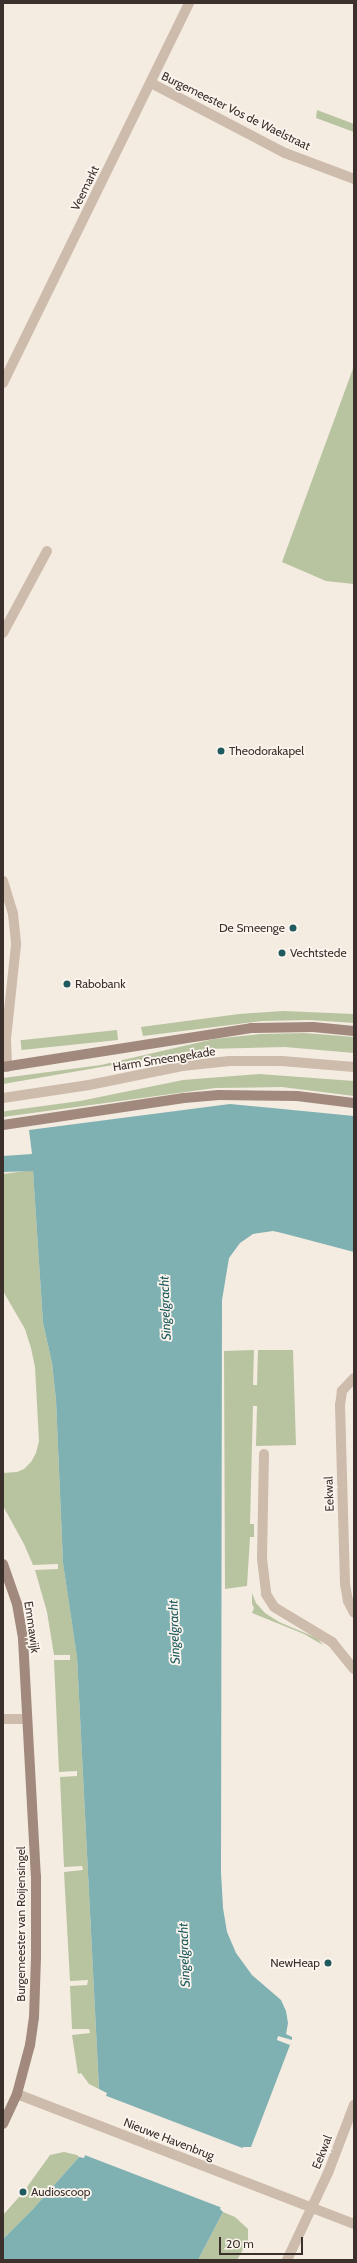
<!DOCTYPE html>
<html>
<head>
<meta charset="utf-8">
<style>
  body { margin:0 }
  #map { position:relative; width:357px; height:2263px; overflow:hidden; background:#f4ebe1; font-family:Cabin,sans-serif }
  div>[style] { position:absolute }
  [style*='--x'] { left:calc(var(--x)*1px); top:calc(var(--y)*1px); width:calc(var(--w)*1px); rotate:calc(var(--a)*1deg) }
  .green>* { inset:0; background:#b8c4a0; transform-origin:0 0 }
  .water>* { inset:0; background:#7fb0b2 }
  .pier>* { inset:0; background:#f4ebe1; transform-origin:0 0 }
  .service>* { height:10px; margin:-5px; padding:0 5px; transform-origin:5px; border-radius:5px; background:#cdbbac }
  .minor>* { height:10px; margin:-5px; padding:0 5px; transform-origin:5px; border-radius:5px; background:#cdbbac }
  .secondary>* { height:10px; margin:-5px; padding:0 5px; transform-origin:5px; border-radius:5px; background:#a18a7d }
  .dots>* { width:11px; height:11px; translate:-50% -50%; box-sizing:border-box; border:2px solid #fbf5ee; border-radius:50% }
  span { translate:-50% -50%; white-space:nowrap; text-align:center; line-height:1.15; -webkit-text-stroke:3.5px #fbf5ee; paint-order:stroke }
  .street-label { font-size:12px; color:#3b302b }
  .poi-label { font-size:12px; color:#3b302b }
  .left { translate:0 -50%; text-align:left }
  .right { translate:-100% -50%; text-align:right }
  .water-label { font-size:13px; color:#1f5a5e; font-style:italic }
  .frame { position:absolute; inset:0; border:4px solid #3b302b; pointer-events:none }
  .scale { position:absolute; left:219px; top:2237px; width:84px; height:18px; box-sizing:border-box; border:2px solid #3b302b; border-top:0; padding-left:5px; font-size:12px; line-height:14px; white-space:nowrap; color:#3b302b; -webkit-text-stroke:3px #fbf5ee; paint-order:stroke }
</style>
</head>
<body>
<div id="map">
  <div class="green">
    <div style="clip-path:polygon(317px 110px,354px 124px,354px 132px,316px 118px)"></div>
    <div style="clip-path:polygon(354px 366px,354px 584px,326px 581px,282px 562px)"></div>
    <div style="clip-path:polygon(283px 1011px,354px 1014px,354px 1023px,310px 1020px,262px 1021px,143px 1036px,141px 1027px,239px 1014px)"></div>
    <div style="left:117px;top:1030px;width:10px;height:97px;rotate:84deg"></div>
    <div style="clip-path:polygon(305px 1033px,354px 1037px,354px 1053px,285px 1047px,206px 1049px,3px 1084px,3px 1078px,101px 1065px,214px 1039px,260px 1034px)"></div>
    <div style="clip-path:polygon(259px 1074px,354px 1081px,354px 1096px,282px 1087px,215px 1088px,3px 1117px,3px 1112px,6px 1111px,80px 1101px,183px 1080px)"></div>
    <div style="clip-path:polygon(33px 1170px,43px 1323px,52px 1363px,56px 1400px,63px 1563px,77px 1656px,99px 2089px,89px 2084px,81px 2073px,78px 2074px,72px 2035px,90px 2033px,89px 2029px,72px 2029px,70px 1986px,87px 1985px,88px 1980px,70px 1981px,64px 1872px,83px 1870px,82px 1866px,64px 1867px,60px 1777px,77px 1776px,77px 1771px,59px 1772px,54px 1660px,70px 1660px,70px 1655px,54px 1655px,47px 1612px,35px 1570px,58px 1569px,58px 1564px,33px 1565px,24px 1544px,3px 1506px,3px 1473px,17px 1472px,24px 1469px,31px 1462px,36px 1453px,39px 1441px,35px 1367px,31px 1348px,25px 1329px,3px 1291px,3px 1174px)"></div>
    <div style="clip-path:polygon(254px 1350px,253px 1385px,257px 1385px,258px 1350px,293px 1350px,296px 1445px,256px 1446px,257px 1406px,253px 1406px,250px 1524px,254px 1524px,254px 1537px,250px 1537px,247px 1586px,225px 1589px,224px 1351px)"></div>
    <div style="clip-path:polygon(252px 1593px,256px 1603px,265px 1613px,279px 1622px,317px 1638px,323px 1645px,304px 1634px,252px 1613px,254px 1608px,252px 1604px)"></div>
    <div style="clip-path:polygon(64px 2152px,77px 2155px,79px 2157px,33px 2209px,3px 2239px,3px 2215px,19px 2197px,26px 2194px,27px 2187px,50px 2155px)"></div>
    <div style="clip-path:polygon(223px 2212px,235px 2217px,248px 2229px,248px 2241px,237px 2260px,198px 2260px)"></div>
  </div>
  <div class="water">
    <div style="clip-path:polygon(230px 1104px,354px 1116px,354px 1252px,282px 1233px,273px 1231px,253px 1234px,240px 1243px,229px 1258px,222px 1300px,221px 1872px,223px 1908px,227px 1932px,236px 1953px,252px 1975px,281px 2000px,286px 2011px,288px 2023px,286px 2034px,292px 2037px,292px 2040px,278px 2036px,277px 2040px,290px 2045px,251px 2147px,243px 2147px,220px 2209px,223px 2212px,198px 2260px,3px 2260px,3px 2239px,33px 2209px,79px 2157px,84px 2158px,107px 2093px,99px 2089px,77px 1657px,63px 1563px,56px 1400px,52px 1363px,43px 1323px,33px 1171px,3px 1172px,3px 1156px,32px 1154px,29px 1130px)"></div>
  </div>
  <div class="pier">
    <div style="left:104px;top:2095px;width:151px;height:63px;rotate:21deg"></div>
  </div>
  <div class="service">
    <div style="--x:3;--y:633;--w:93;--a:-61.8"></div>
    <div style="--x:3;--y:881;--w:34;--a:73"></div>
    <div style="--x:13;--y:914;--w:31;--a:84"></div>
    <div style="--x:16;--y:945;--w:95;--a:96.1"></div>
    <div style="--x:6;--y:1039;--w:28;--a:88"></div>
    <div style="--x:3;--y:1098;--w:87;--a:-8.6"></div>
    <div style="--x:89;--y:1085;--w:95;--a:-11.5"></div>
    <div style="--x:182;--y:1066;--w:48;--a:-5.9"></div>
    <div style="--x:230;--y:1061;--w:52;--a:0"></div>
    <div style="--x:282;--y:1061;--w:72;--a:4.8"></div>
    <div style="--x:264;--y:1454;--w:105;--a:91.1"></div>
    <div style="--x:262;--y:1559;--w:35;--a:83"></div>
    <div style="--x:266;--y:1594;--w:15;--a:58"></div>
    <div style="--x:274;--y:1607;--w:68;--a:31.1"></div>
    <div style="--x:332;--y:1642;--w:35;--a:51"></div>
  </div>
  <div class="minor">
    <div style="--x:151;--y:83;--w:151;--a:27.6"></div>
    <div style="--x:285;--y:153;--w:74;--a:20.6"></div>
    <div style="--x:3;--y:383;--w:423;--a:-63.9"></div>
    <div style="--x:354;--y:1378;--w:18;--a:133"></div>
    <div style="--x:342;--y:1391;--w:14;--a:98"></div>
    <div style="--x:340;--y:1405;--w:179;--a:88.4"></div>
    <div style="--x:345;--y:1584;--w:17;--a:80"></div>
    <div style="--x:348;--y:1601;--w:13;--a:63"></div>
    <div style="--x:3;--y:1719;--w:24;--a:0"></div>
    <div style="--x:17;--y:2094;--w:361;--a:21.1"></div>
    <div style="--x:287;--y:2260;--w:96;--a:-64.8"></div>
    <div style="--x:328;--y:2173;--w:73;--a:-69.1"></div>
  </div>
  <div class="secondary">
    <div style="--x:3;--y:1067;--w:251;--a:-8.9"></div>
    <div style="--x:251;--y:1028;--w:62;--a:-0.9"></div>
    <div style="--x:313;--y:1027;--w:41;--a:5.6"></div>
    <div style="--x:3;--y:1125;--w:183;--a:-8.5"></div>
    <div style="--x:184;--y:1098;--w:35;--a:-5"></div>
    <div style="--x:219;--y:1095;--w:78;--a:0.7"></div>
    <div style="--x:297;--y:1096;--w:57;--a:7"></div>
    <div style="--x:3;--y:1564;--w:42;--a:70.7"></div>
    <div style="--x:17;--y:1604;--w:36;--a:80"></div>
    <div style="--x:23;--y:1639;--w:237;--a:86.9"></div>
    <div style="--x:36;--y:1876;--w:81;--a:90"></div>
    <div style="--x:36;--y:1957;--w:60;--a:91.9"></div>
    <div style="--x:34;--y:2017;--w:28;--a:98"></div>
    <div style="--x:30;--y:2045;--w:51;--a:104.9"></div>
    <div style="--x:17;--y:2094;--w:33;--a:115"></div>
  </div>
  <div class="dots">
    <div style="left:221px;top:751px;background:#1f5a5e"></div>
    <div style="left:293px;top:928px;background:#1f5a5e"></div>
    <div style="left:282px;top:953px;background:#1f5a5e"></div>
    <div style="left:67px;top:984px;background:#1f5a5e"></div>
    <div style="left:328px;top:1963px;background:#1f5a5e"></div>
    <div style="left:23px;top:2192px;background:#1f5a5e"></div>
  </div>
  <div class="street-label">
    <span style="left:236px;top:111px;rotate:26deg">Burgemeester Vos de Waelstraat</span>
    <span style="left:85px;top:188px;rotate:-64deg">Veemarkt</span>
    <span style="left:164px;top:1059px;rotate:-9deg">Harm Smeengekade</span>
    <span style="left:329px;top:1494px;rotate:-92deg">Eekwal</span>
    <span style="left:32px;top:1627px;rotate:82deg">Emmawijk</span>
    <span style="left:21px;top:1924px;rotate:-90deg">Burgemeester van Roijensingel</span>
    <span style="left:169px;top:2139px;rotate:21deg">Nieuwe Havenbrug</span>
    <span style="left:322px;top:2152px;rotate:-69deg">Eekwal</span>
  </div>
  <div class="poi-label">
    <span class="left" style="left:229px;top:751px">Theodorakapel</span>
    <span class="right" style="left:285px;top:928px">De Smeenge</span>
    <span class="left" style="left:290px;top:953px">Vechtstede</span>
    <span class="left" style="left:75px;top:984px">Rabobank</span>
    <span class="right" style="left:320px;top:1963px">NewHeap</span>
    <span class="left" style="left:31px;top:2192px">Audioscoop</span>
  </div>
  <div class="water-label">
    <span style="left:165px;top:1308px;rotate:-92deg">Singelgracht</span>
    <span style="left:174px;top:1632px;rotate:-92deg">Singelgracht</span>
    <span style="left:184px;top:1955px;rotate:-92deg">Singelgracht</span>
  </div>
  <div class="frame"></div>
  <div class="scale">20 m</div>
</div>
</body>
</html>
